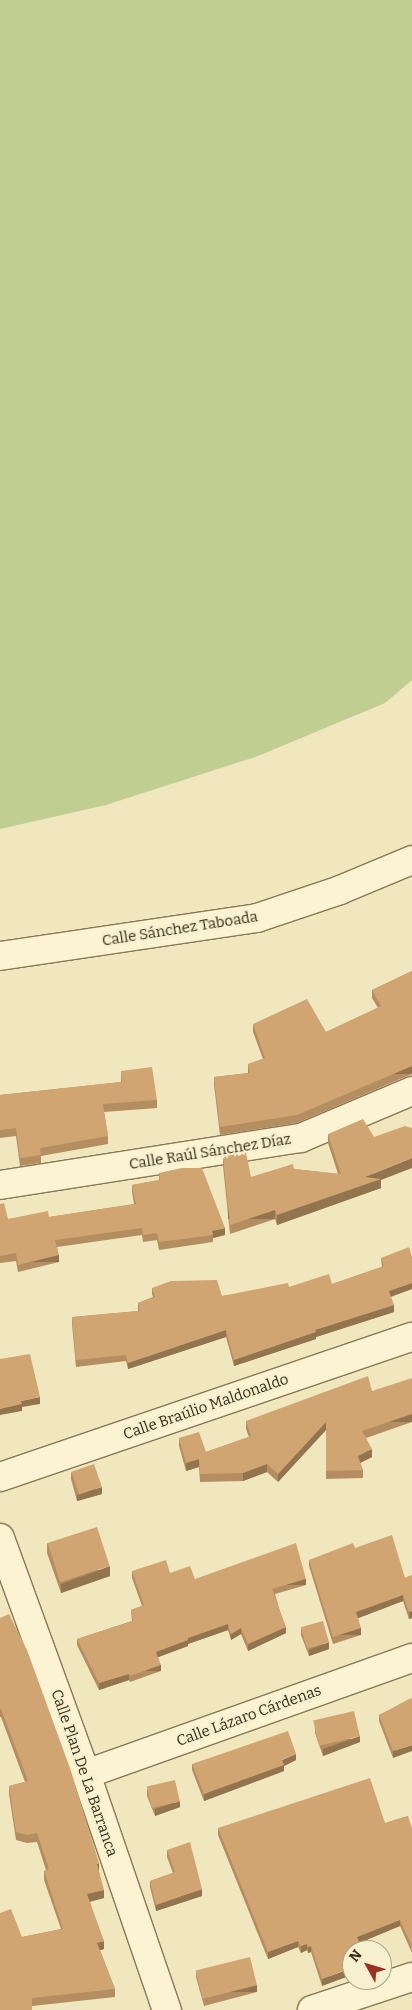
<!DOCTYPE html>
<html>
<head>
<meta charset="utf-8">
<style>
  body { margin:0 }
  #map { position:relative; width:412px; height:2010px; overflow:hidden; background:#f0e7be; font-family:Bitter,serif }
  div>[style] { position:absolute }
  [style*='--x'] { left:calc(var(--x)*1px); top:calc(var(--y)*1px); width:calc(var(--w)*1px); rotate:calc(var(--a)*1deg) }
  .green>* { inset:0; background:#c0ce91 }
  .roads { filter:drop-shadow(1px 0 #897756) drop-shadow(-1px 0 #897756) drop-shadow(0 1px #897756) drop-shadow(0 -1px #897756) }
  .minor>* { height:28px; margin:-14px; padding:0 14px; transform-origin:14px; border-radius:14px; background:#fbf3d1 }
  .tertiary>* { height:28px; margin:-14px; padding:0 14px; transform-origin:14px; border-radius:14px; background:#fbf3d1 }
  .wall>* { inset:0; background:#b48e61 }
  .shaded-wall>* { inset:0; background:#92744f; transform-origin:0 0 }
  .building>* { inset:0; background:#d1a571; transform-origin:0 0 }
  span { translate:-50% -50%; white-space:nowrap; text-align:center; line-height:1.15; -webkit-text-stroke:4px #f7f0ce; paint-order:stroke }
  .street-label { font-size:15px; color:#382c1b }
  .north { position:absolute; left:342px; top:1940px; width:50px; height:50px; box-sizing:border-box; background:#f7f0ce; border:1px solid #aba286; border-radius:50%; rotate:309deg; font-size:14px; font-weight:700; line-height:20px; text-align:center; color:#382c1b }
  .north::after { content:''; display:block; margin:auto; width:18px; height:22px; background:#9b3122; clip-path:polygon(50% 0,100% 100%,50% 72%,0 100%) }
</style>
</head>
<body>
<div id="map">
  <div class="green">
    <div style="clip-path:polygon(0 0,412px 0,412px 680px,385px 703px,258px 756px,106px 805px,0 829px)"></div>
  </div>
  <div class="roads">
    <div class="minor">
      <div style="--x:0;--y:956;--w:260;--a:-8.4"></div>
      <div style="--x:257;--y:918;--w:88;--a:-18.6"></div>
      <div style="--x:340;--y:890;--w:78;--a:-22.6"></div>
      <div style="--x:0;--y:1185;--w:305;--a:-8.9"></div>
      <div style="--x:301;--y:1138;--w:121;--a:-22.9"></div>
      <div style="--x:0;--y:1477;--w:435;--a:-18.8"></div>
      <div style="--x:0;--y:1538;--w:251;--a:70"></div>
      <div style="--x:86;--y:1774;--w:250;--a:71.1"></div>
      <div style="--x:86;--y:1774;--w:346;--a:-19.6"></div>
    </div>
    <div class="tertiary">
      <div style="--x:312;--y:2010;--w:105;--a:-18.3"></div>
    </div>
  </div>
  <div class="wall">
    <div style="clip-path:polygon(412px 971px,412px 1074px,297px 1123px,220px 1135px,214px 1085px,214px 1077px,248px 1073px,248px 1064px,263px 1059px,253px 1032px,253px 1024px,326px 1032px,378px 1008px,372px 998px,372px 990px)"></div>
    <div style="clip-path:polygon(121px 1071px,157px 1100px,157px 1108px,104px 1112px,108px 1136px,108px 1144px,41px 1156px,41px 1163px,20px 1166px,16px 1136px,0 1138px,0 1095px,121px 1082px)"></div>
    <div style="clip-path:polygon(328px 1134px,381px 1180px,381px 1188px,277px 1225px,275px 1219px,230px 1234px,223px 1166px,223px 1156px,251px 1177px,294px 1169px,338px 1174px,328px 1143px)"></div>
    <div style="clip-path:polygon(159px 1173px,225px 1235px,213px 1238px,213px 1242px,159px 1250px,157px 1240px,143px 1242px,142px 1235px,57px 1247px,59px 1262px,18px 1272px,16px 1261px,0 1263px,0 1204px,8px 1219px,49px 1217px,134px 1204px,132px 1192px,132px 1185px,159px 1180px)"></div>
    <div style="clip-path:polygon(412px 1257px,412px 1289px,391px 1297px,394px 1312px,316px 1337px,316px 1339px,234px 1366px,226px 1337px,128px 1369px,126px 1361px,76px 1367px,72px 1324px,72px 1317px,138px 1311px,138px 1303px,153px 1297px,152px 1294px,152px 1288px,222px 1296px,289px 1287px,332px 1284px,382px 1267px,381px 1258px)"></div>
    <div style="clip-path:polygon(372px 1391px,412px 1422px,366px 1438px,372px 1457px,360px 1463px,363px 1470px,363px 1478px,326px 1479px,326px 1430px,278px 1482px,267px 1472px,243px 1481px,200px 1482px,199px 1467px,186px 1471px,179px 1446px,179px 1438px,206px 1452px,249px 1437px,246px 1429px,246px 1421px)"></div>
    <div style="clip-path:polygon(71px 1472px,102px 1494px,77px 1501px,71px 1479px)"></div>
    <div style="clip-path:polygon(47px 1543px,110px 1576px,61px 1593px,47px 1553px)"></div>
    <div style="clip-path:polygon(355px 1548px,405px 1578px,412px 1575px,412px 1618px,409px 1619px,403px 1601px,358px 1618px,361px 1635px,333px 1644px,309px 1566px,309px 1560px)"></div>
    <div style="clip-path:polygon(132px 1571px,170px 1573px,195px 1579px,306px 1585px,275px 1594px,286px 1633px,248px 1651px,241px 1634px,231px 1640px,228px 1630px,188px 1644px,188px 1646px,158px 1657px,161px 1671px,130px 1682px,129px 1680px,99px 1690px,77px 1645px,77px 1639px,132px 1621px,131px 1610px,142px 1606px,132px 1578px)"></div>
    <div style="clip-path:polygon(0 1618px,99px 1871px,99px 1872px,104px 1898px,90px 1902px,104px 1949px,100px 1950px,115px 1989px,115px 1997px,32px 2006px,22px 1937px,61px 1929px,44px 1880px,44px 1871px,46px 1870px,37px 1842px,27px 1843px,16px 1840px,9px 1794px,9px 1786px,25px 1782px,1px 1717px,0 1717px)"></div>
    <div style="clip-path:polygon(301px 1628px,329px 1649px,309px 1656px,301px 1635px)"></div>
    <div style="clip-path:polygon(412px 1700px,393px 1758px,379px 1721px,379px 1715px)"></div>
    <div style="clip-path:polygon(315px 1726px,360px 1742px,323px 1756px,315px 1733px)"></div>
    <div style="clip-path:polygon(296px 1760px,284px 1766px,284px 1771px,204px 1801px,192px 1770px,192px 1764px)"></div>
    <div style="clip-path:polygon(147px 1789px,180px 1807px,155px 1816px,147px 1796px)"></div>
    <div style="clip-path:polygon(408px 1816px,412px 1953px,400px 1926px,359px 1943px,359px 1949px,352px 1950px,322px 1986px,311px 1952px,308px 1953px,307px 1950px,301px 1953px,298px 1947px,268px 1959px,218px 1835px,218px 1828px,385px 1823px)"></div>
    <div style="clip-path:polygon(167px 1850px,202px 1896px,156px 1911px,150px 1887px,150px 1881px,173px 1873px,167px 1857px)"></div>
    <div style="clip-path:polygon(196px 1971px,257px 1992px,204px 2006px,196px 1977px)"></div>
  </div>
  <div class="shaded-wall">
    <div style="left:412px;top:1066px;width:8px;height:125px;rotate:90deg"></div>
    <div style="clip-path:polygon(412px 1158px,412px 1168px,381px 1180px,381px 1188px,277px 1225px,277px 1215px,365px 1177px)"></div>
    <div style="left:275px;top:1210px;width:9px;height:47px;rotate:90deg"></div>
    <div style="clip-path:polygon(225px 1228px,225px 1235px,213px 1238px,212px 1231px)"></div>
    <div style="left:59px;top:1255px;width:7px;height:42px;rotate:90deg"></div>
    <div style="clip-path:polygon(412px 1283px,412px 1289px,389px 1297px,389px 1291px)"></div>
    <div style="clip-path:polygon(394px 1305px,394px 1312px,316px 1337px,316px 1339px,234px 1366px,234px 1360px,315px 1330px)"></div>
    <div style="clip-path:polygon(226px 1330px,226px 1337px,128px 1369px,128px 1363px)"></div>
    <div style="clip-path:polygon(40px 1397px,40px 1404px,22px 1407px,22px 1411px,0 1415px,0 1409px,21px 1401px)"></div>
    <div style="left:412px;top:1414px;width:8px;height:53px;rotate:90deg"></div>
    <div style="clip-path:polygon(326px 1422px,326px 1430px,278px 1482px,278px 1474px)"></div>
    <div style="clip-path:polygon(372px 1449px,372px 1457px,358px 1464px,358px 1456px)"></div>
    <div style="clip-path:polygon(199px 1459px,199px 1467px,186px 1471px,186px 1463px)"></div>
    <div style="clip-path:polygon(267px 1464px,267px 1472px,243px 1481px,243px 1473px)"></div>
    <div style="clip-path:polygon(102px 1487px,102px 1494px,77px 1501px,77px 1495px)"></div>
    <div style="clip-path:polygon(110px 1566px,110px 1576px,61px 1593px,61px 1584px)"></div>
    <div style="left:306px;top:1579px;width:6px;height:35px;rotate:90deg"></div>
    <div style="clip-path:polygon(403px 1595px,403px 1601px,356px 1619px,356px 1612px)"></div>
    <div style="clip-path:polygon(412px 1611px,412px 1618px,409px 1619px,409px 1612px)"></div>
    <div style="clip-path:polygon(228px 1624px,228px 1630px,188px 1644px,188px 1646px,156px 1658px,156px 1652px,188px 1638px)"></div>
    <div style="clip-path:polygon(286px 1627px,286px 1633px,248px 1651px,248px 1644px)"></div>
    <div style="clip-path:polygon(241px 1628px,241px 1634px,231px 1640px,231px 1634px)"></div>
    <div style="left:361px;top:1628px;width:7px;height:29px;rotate:90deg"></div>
    <div style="clip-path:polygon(329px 1642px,329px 1649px,309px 1656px,309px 1650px)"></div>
    <div style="left:161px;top:1665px;width:6px;height:33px;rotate:90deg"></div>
    <div style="clip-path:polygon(129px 1674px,129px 1680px,99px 1690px,99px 1683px)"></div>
    <div style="clip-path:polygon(360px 1736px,360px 1742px,323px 1756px,323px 1749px)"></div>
    <div style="clip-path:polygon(412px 1745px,412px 1751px,393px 1758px,393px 1751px)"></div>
    <div style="clip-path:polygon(296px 1754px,296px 1760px,284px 1766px,284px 1771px,204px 1801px,204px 1794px)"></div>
    <div style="clip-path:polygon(180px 1801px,180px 1807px,155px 1816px,155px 1809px)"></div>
    <div style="clip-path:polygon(99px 1863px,99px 1871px,97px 1872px,97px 1864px)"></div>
    <div style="clip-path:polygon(202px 1889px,202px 1896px,156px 1911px,156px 1905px)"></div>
    <div style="clip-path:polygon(104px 1890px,104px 1898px,87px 1902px,87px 1894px)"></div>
    <div style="clip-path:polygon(400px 1920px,400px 1926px,359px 1943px,359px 1949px,353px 1950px,353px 1944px,357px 1937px)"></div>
    <div style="clip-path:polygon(104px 1941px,104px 1949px,97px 1951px,97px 1943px)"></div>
    <div style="clip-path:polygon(298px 1941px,298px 1947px,268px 1959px,268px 1952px)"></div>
    <div style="clip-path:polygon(307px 1944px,307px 1950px,301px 1953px,301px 1946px)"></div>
    <div style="clip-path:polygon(311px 1946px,311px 1952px,308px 1953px,308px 1947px)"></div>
    <div style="clip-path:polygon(352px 1968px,352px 1975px,322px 1986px,322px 1979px)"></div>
    <div style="left:257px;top:1985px;width:7px;height:55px;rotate:90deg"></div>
  </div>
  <div class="building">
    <div style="clip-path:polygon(412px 971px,412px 1066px,297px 1115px,220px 1127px,214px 1077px,250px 1073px,248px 1064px,265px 1058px,253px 1024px,307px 999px,326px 1032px,381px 1006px,372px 990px)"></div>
    <div style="clip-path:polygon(152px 1067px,157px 1100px,103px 1104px,108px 1136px,40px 1148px,41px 1155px,20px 1158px,16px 1128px,0 1130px,0 1095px,122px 1082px,121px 1071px)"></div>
    <div style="clip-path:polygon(363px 1119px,374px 1137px,405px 1126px,412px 1128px,412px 1158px,365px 1177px,381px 1179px,277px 1215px,275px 1210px,230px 1225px,223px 1156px,246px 1153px,251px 1177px,293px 1164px,294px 1169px,341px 1174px,328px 1134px)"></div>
    <div style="clip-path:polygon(182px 1168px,202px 1168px,225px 1228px,212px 1231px,213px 1235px,159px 1242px,157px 1233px,143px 1235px,142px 1228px,55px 1240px,59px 1255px,18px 1265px,16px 1253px,0 1256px,0 1204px,4px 1203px,8px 1219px,48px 1211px,49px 1217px,136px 1204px,132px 1185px,160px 1180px,159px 1173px)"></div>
    <div style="clip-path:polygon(409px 1247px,412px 1257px,412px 1283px,389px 1291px,394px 1305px,315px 1330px,316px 1332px,234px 1360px,226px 1330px,128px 1363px,126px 1355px,76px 1360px,72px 1317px,140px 1311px,138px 1303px,155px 1297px,152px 1288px,171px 1281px,217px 1280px,222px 1296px,288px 1283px,289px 1287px,329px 1274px,332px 1284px,384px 1266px,381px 1258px)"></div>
    <div style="clip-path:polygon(30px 1354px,40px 1397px,21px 1401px,22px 1404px,0 1409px,0 1359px)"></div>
    <div style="clip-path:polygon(368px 1376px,372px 1391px,412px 1378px,412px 1414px,362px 1431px,372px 1449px,358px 1456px,363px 1470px,326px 1471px,326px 1422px,278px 1474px,267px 1464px,243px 1473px,200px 1474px,199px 1459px,186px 1463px,179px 1438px,199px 1432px,206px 1452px,251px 1436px,246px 1421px)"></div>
    <div style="left:94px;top:1464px;width:24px;height:24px;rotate:71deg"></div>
    <div style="left:97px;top:1527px;width:41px;height:52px;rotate:72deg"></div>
    <div style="clip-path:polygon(392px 1535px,405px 1578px,412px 1575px,412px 1611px,409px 1612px,403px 1595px,356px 1612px,361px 1628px,333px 1637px,309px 1560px,353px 1543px,355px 1548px)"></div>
    <div style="clip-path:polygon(296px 1543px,306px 1579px,272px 1589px,286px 1627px,248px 1644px,241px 1628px,231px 1634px,228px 1624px,188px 1638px,188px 1640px,156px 1652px,161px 1665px,130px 1676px,129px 1674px,99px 1683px,77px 1639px,133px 1621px,131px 1610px,144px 1605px,132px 1571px,166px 1560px,170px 1573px,190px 1566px,195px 1579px)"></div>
    <div style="clip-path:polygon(9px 1614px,27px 1650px,71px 1771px,99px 1863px,97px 1864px,104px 1890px,87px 1894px,104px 1941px,97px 1943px,115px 1989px,32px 1998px,32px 2010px,0 2010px,0 1913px,11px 1909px,22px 1937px,63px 1929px,44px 1871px,49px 1869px,37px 1833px,27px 1835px,16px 1832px,9px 1786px,28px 1781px,1px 1709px,0 1709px,0 1618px)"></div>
    <div style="left:323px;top:1621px;width:22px;height:23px;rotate:74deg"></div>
    <div style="clip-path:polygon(411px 1698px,412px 1700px,412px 1745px,393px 1751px,379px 1715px)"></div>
    <div style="left:354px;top:1711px;width:26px;height:42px;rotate:77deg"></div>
    <div style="clip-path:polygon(288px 1731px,296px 1754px,282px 1760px,284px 1765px,204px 1794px,192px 1764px)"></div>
    <div style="clip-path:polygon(370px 1778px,385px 1823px,408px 1816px,412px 1828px,412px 1946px,400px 1920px,357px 1937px,359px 1942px,353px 1944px,355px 1950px,350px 1951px,352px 1956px,352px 1968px,322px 1979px,311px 1946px,308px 1947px,307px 1944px,301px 1946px,298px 1941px,268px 1952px,218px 1828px)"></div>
    <div style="left:175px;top:1780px;width:22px;height:29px;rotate:77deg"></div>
    <div style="clip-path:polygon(190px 1842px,202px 1889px,156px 1905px,150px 1881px,175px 1872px,167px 1850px)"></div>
    <div style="left:250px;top:1957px;width:29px;height:56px;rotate:76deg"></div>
  </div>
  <div class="street-label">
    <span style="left:180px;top:929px;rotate:-9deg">Calle Sánchez Taboada</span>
    <span style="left:210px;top:1152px;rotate:-9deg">Calle Raúl Sánchez Díaz</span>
    <span style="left:206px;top:1407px;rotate:-19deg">Calle Braúlio Maldonaldo</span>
    <span style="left:249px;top:1716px;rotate:-20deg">Calle Lázaro Cárdenas</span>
    <span style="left:84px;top:1773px;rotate:71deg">Calle Plan De La Barranca</span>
  </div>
  <div class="north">N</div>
</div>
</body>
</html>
